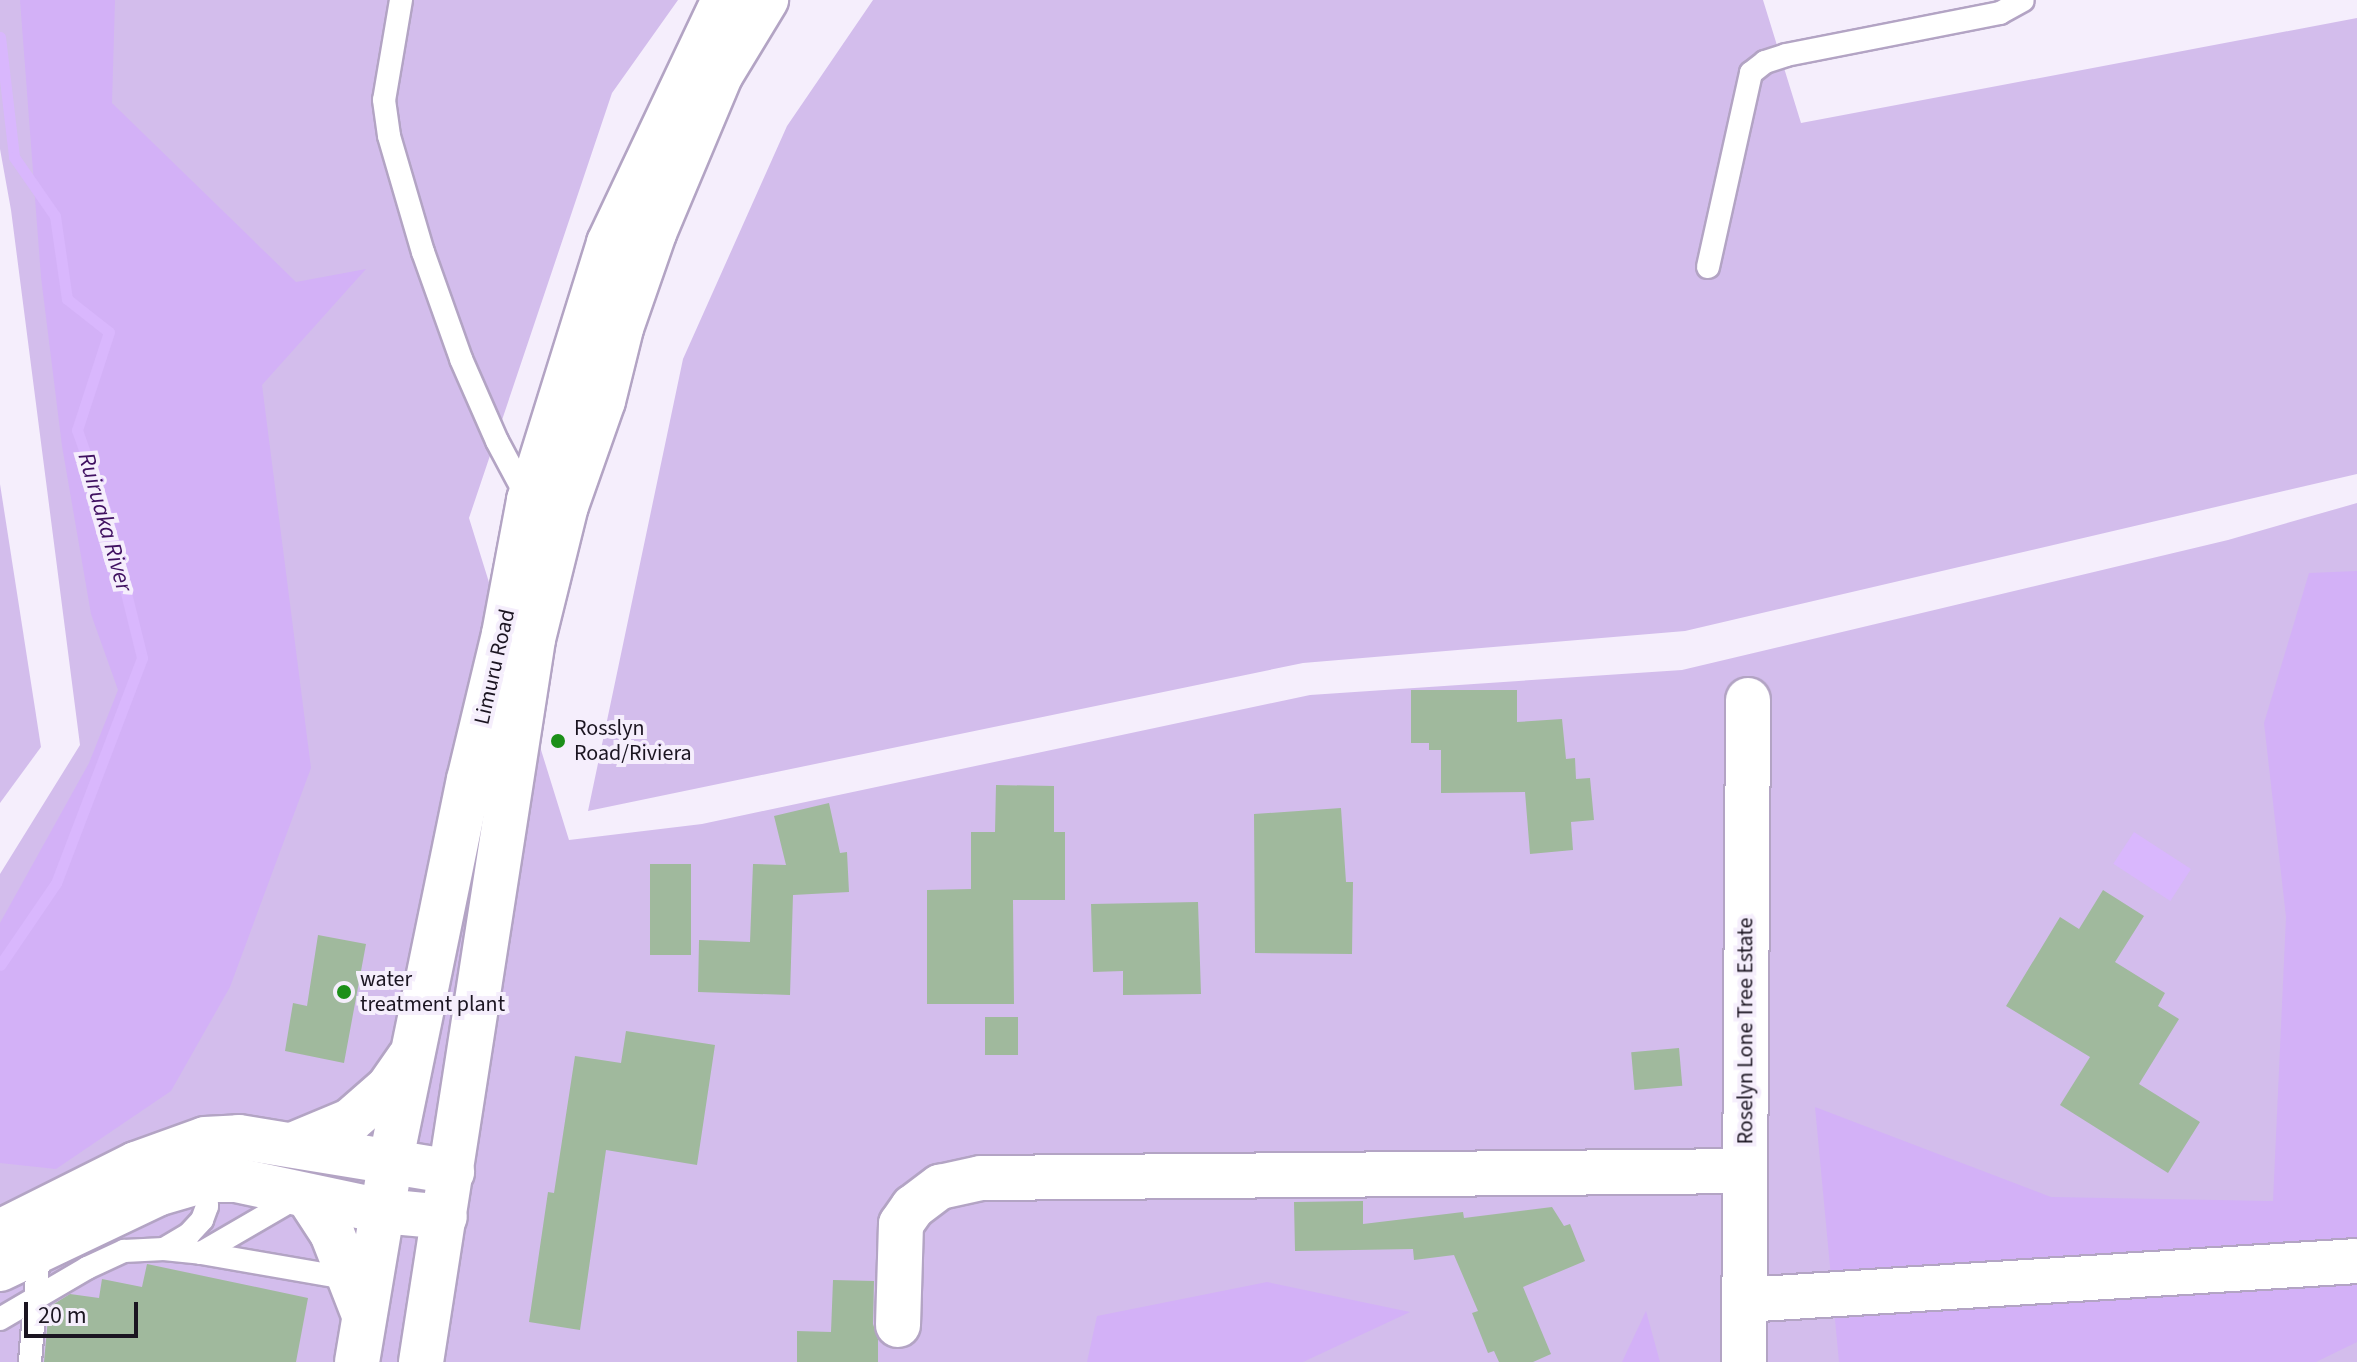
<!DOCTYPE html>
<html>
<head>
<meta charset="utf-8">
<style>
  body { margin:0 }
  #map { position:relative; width:2357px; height:1362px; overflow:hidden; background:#f5eefc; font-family:"Source Sans 3",sans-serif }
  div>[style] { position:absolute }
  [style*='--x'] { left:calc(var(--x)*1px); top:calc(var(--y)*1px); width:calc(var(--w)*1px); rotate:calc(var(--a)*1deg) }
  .green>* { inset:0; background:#d3bdec }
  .forest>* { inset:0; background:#d3b1f7 }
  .water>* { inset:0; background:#d9b7fd; transform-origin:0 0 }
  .stream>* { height:11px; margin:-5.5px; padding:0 5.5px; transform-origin:5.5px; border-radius:5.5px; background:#d9b7fd }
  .building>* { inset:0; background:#a0b99d; transform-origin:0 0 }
  .roads { filter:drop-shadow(2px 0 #b3a4c4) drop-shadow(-2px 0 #b3a4c4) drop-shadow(0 2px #b3a4c4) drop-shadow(0 -2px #b3a4c4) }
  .service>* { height:22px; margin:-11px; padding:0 11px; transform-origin:11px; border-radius:11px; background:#fff }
  .minor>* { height:44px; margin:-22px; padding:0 22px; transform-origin:22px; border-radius:22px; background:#fff }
  .secondary>* { height:44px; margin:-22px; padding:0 22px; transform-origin:22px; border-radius:22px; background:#fff }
  .dots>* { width:22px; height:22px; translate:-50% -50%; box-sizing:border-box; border:4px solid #f5eefc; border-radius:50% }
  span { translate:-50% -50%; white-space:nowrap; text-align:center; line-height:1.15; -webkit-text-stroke:8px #f5eefc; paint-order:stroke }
  .street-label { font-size:22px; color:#1b1521 }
  .poi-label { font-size:22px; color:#1b1521 }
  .left { translate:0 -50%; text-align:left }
  .water-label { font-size:24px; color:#401161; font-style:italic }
  .scale { position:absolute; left:24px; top:1302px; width:114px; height:36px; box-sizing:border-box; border:4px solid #1b1521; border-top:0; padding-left:10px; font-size:24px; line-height:28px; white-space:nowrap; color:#1b1521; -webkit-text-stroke:6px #f5eefc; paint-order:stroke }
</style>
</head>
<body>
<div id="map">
  <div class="green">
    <div style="clip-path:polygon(0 0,678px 0,612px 93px,469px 518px,569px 840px,702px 824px,1310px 695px,1682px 670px,2228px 540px,2357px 503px,2357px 1362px,0 1362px,0 874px,80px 745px,11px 210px,0 149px)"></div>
    <div style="clip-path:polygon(873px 0,1763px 0,1801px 123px,2357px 18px,2357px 474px,1685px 631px,1303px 663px,588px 811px,683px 359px,787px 126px)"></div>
    <div style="clip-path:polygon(0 484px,41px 747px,0 803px)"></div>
  </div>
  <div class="forest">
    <div style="clip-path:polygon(20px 0,115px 0,112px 103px,296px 282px,366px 269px,262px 385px,311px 768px,230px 987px,171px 1091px,56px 1169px,0 1163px,0 923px,89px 763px,118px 690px,91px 614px,62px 446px,41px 277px)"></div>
    <div style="clip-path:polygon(2357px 571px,2357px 1342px,2316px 1362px,1839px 1362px,1815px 1107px,2051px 1197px,2273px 1201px,2286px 917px,2264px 723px,2309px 573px)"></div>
    <div style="clip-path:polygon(1267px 1282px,1410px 1312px,1303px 1362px,1087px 1362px,1097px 1316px)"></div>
    <div style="clip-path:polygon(1646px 1311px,1660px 1362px,1622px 1362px)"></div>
  </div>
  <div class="water">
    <div style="left:2134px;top:832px;width:68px;height:38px;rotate:33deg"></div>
  </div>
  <div class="stream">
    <div style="--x:0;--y:37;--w:121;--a:83.3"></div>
    <div style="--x:14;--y:157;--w:72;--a:55.2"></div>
    <div style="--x:55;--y:216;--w:84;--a:81.8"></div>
    <div style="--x:67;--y:299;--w:53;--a:38.2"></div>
    <div style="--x:109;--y:332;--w:103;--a:108.1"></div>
    <div style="--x:77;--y:430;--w:87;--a:70.5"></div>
    <div style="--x:106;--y:512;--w:150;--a:76.1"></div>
    <div style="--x:142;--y:658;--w:241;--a:110.9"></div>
    <div style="--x:56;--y:883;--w:99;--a:124.3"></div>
  </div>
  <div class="building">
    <div style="clip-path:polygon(1411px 690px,1517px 690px,1517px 722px,1562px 719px,1566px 759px,1575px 758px,1576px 779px,1590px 778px,1594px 820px,1571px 822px,1573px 850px,1530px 854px,1525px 792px,1441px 793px,1441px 750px,1429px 750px,1429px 743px,1411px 743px)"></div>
    <div style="clip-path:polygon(996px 785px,1054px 786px,1054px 832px,1065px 832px,1065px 900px,1013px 900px,1014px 1004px,927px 1004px,927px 890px,971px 889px,971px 832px,995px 832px)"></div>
    <div style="clip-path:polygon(829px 803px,840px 853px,847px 852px,849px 892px,793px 895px,790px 995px,698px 992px,699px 940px,750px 942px,753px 864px,786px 865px,774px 816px)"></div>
    <div style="clip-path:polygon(1341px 808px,1346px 882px,1353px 882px,1352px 954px,1255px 953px,1254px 814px)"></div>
    <div style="left:650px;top:864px;width:41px;height:91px"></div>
    <div style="clip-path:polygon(2103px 890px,2144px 916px,2115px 962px,2165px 993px,2158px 1006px,2179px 1019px,2139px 1084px,2200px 1122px,2168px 1173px,2060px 1105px,2090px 1057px,2006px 1006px,2060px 917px,2079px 929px)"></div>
    <div style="clip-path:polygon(1198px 902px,1201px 994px,1123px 995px,1123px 971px,1093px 972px,1091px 904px)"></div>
    <div style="clip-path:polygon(318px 935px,366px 944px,344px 1063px,285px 1051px,293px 1003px,307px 1006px)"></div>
    <div style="left:985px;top:1017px;width:33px;height:38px"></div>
    <div style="clip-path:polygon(626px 1031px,715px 1045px,697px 1165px,606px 1150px,580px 1330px,529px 1322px,548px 1192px,554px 1193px,575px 1056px,621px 1063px)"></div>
    <div style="left:1679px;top:1048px;width:38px;height:48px;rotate:85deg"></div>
    <div style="clip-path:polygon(1363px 1201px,1363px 1224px,1463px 1212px,1464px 1218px,1552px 1207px,1564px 1226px,1570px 1224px,1585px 1261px,1523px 1287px,1551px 1354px,1533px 1362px,1499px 1362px,1494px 1351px,1488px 1353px,1472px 1313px,1478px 1311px,1454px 1255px,1414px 1260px,1413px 1249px,1295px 1251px,1294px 1202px)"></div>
    <div style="clip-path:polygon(147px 1264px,308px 1298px,296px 1362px,44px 1362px,49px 1307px,70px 1294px,99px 1298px,102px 1279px,142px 1287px)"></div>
    <div style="clip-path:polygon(833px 1280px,874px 1281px,873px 1324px,878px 1339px,878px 1362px,797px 1362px,797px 1331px,831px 1332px)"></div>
  </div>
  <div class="roads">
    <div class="service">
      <div style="--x:401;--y:0;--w:101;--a:99.6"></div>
      <div style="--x:384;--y:100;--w:36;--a:82"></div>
      <div style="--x:389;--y:136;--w:121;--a:73.7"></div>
      <div style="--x:423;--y:252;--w:114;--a:70.4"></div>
      <div style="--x:461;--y:359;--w:90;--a:66.3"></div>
      <div style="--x:497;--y:441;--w:66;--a:61.9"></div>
      <div style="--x:1708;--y:267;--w:199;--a:-77.5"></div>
      <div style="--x:1751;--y:73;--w:18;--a:-38"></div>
      <div style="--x:1765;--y:62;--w:22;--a:-18"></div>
      <div style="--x:1786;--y:55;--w:218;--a:-11.1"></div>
      <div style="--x:2000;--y:13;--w:26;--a:-29"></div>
      <div style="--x:164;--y:1249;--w:29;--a:-31"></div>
      <div style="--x:189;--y:1234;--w:19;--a:-47"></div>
      <div style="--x:202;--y:1220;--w:15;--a:-70"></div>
      <div style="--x:207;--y:1206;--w:26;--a:-94"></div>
      <div style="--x:205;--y:1180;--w:5;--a:-127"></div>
      <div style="--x:201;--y:1253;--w:113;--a:-30.2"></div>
      <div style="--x:0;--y:1319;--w:101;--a:-30.4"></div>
      <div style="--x:87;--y:1268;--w:41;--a:-24.7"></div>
      <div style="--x:124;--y:1251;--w:40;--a:-2.9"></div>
      <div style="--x:164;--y:1249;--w:37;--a:6"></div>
      <div style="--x:201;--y:1253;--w:152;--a:9.8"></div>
      <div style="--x:30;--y:1362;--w:110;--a:-85.3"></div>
    </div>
    <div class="minor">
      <div style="--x:0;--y:1232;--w:152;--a:-26.6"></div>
      <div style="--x:136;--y:1164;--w:73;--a:-19.9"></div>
      <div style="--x:205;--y:1139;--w:34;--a:-3"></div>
      <div style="--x:239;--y:1137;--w:216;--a:9.3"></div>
      <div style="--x:0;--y:1269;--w:174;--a:-25.5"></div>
      <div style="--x:157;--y:1194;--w:50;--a:-16.3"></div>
      <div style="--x:205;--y:1180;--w:31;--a:0"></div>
      <div style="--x:236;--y:1180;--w:149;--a:12"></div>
      <div style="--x:382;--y:1211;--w:63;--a:5.4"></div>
      <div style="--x:1744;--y:1300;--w:614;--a:-3.64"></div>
      <div style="--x:898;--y:1325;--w:101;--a:-88.3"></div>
      <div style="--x:901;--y:1224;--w:21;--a:-55"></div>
      <div style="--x:913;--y:1207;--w:34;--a:-37"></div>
      <div style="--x:940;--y:1187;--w:42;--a:-12.4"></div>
      <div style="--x:981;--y:1178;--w:764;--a:-0.52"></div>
      <div style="--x:1744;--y:1362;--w:662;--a:-89.65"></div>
    </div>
    <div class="secondary">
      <div style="--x:292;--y:1145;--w:63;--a:-22.5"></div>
      <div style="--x:350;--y:1121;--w:50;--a:-41"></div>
      <div style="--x:388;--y:1088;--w:37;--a:-55"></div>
      <div style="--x:309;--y:1198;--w:42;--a:56.7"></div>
      <div style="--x:332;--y:1233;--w:88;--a:68.7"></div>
      <div style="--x:357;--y:1362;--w:201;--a:-80.5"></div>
      <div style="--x:390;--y:1164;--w:392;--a:-78.4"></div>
      <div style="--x:469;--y:780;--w:150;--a:-76.5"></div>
      <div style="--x:504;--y:634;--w:136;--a:-79.4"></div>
      <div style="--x:529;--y:500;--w:269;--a:-72.7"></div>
      <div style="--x:609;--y:243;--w:269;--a:-64.7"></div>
      <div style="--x:421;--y:1362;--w:732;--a:-81.19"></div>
      <div style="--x:533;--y:639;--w:137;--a:-76.1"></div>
      <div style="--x:566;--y:506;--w:111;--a:-70.6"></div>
      <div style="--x:603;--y:401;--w:75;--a:-76.1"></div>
      <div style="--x:621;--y:328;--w:101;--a:-70.8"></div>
      <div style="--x:654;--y:233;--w:173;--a:-67.2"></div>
      <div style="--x:721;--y:74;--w:87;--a:-58.7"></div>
    </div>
  </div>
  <div class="dots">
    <div style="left:558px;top:741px;background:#1c8f19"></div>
    <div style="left:344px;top:992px;background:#1c8f19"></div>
  </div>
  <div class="street-label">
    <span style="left:495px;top:667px;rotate:-77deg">Limuru Road</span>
    <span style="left:1746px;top:1031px;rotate:-90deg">Roselyn Lone Tree Estate</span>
  </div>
  <div class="poi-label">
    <span class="left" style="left:574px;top:741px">Rosslyn<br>Road/Riviera</span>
    <span class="left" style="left:360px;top:992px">water<br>treatment plant</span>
  </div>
  <div class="water-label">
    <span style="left:105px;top:522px;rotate:74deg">Ruiruaka River</span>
  </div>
  <div class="scale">20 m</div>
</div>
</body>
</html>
